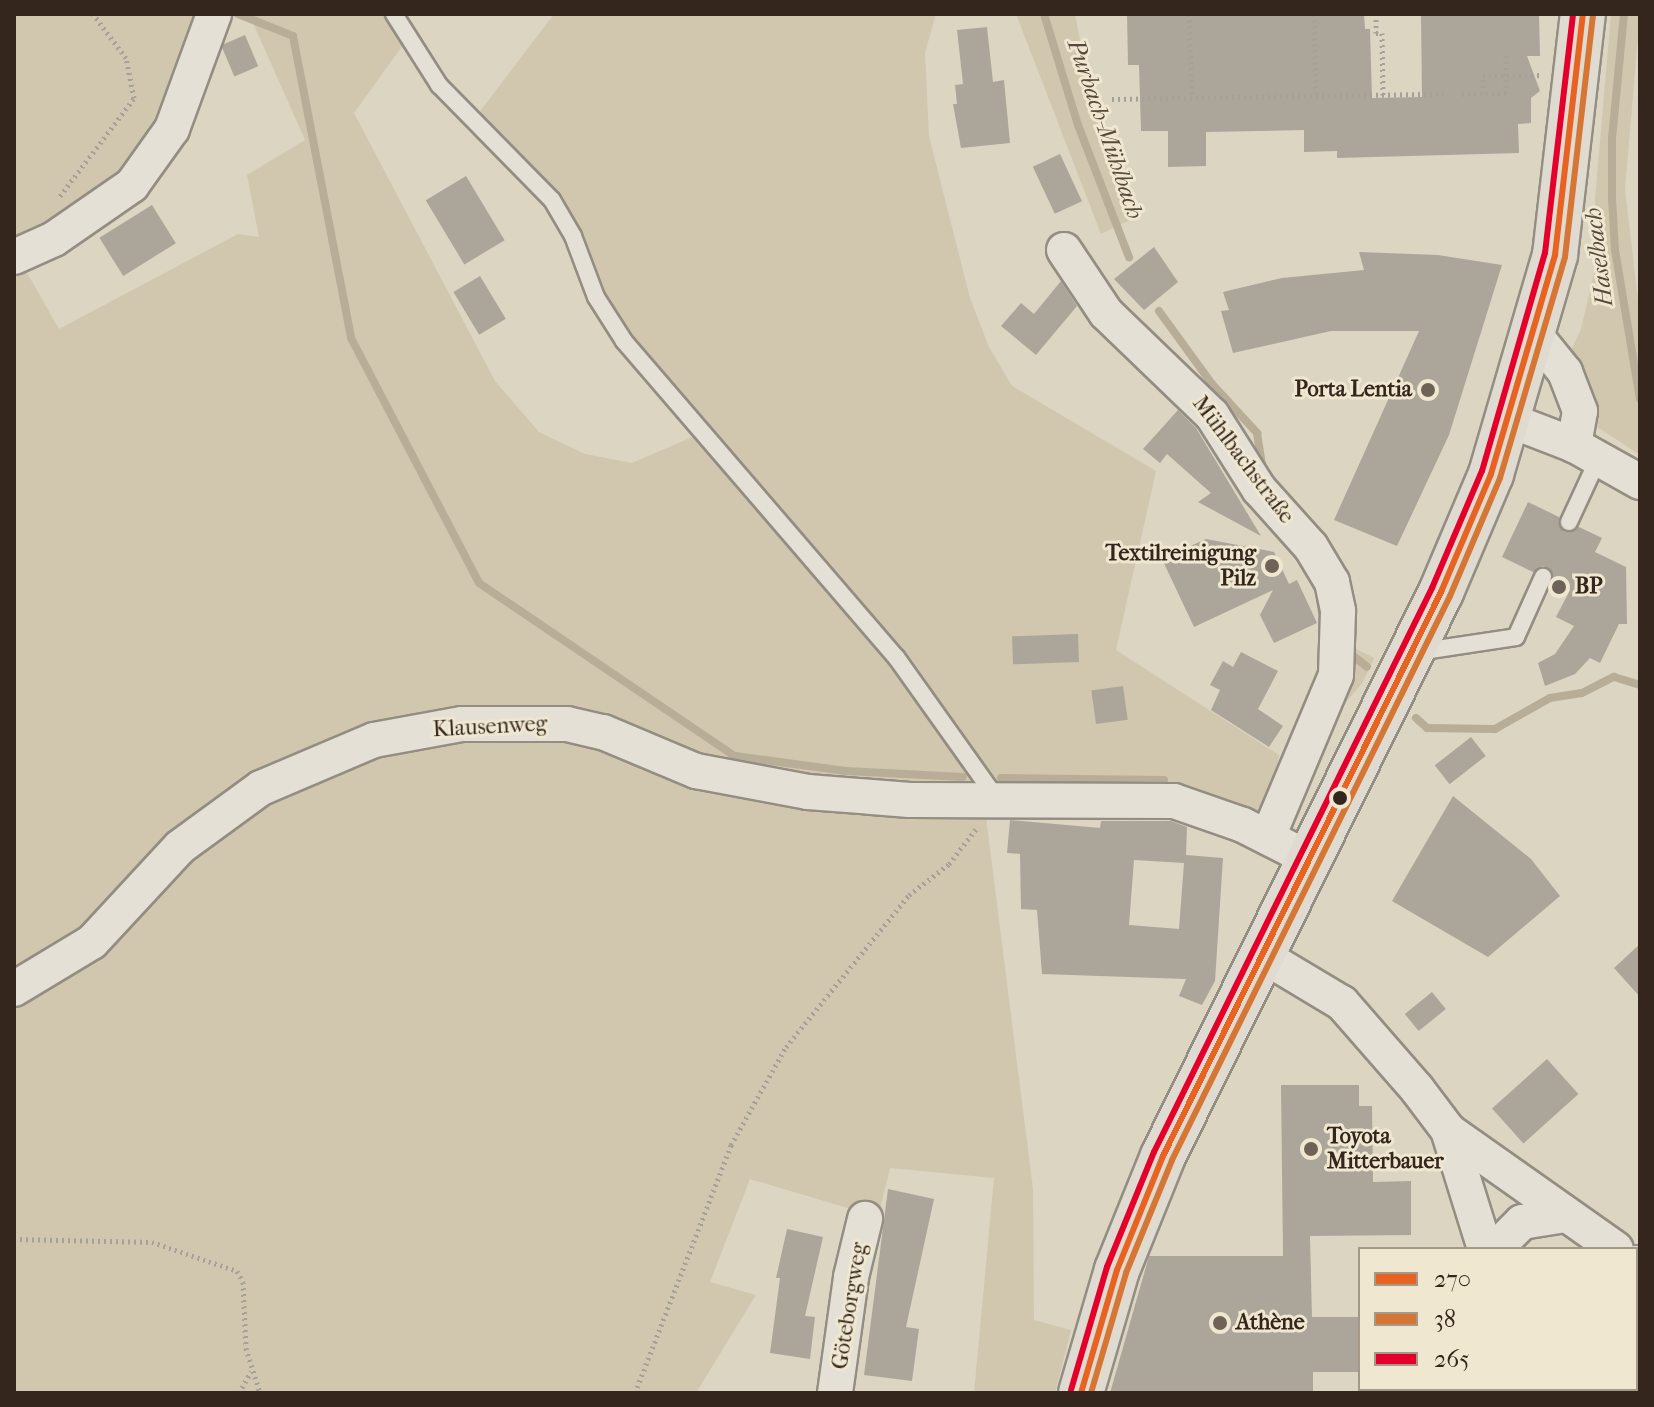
<!DOCTYPE html>
<html>
<head>
<meta charset="utf-8">
<style>
  body { margin:0 }
  #map { position:relative; width:1654px; height:1407px; overflow:hidden; background:#dcd5c2; font-family:"IM FELL French Canon",serif }
  div>[style] { position:absolute }
  [style*='--x'] { left:calc(var(--x)*1px); top:calc(var(--y)*1px); width:calc(var(--w)*1px); rotate:calc(var(--a)*1deg) }
  .green>* { inset:0; background:#d1c7ae }
  .stream>* { height:8px; margin:-4px; padding:0 4px; transform-origin:4px; border-radius:4px; background:#b8ad96 }
  .building>* { inset:0; background:#aca69a; transform-origin:0 0 }
  .path>* { height:5px; margin-top:-2.5px; transform-origin:0; background:repeating-linear-gradient(90deg,#a5a098 0 2px,transparent 0 6px) }
  .roads { filter:drop-shadow(2px 0 #938d82) drop-shadow(-2px 0 #938d82) drop-shadow(0 2px #938d82) drop-shadow(0 -2px #938d82) }
  .service>* { height:16px; margin:-8px; padding:0 8px; transform-origin:8px; border-radius:8px; background:#e4e0d6 }
  .minor>* { height:34px; margin:-17px; padding:0 17px; transform-origin:17px; border-radius:17px; background:#e4e0d6 }
  .primary>* { height:44px; margin:-22px; padding:0 22px; transform-origin:22px; border-radius:22px; background:#dfdbd0 }
  .bus-1>* { height:6px; margin:-3px; padding:0 3px; transform-origin:3px; border-radius:3px; background:#e86222 }
  .bus-2>* { height:6px; margin:-3px; padding:0 3px; transform-origin:3px; border-radius:3px; background:#d67635 }
  .bus-3>* { height:6px; margin:-3px; padding:0 3px; transform-origin:3px; border-radius:3px; background:#e4002b }
  .dots>* { width:22px; height:22px; translate:-50% -50%; box-sizing:border-box; border:4px solid #efe7d0; border-radius:50% }
  span { translate:-50% -50%; white-space:nowrap; text-align:center; line-height:1.15; -webkit-text-stroke:6px #efe7d0; paint-order:stroke }
  .poi-label { font-size:22px; color:#34251d; font-weight:700 }
  .right { translate:-100% -50%; text-align:right }
  .left { translate:0 -50%; text-align:left }
  .street-label { font-size:22px; color:#34251d }
  .water-label { font-size:24px; color:#57493c; font-style:italic }
  .frame { position:absolute; inset:0; border:16px solid #34251d; pointer-events:none }
  .legend { position:absolute; left:1358px; top:1247px; width:280px; height:144px; box-sizing:border-box; background:#efe7d0; border:2px solid #a49988; margin:0; padding:10px 14px; list-style:none; font-size:24px; color:#34251d }
  .legend li { display:flex; align-items:center; gap:16px; height:40px }
  .legend b { width:40px; border:2px solid #a49988 }
</style>
</head>
<body>
<div id="map">
  <div class="green">
    <div style="clip-path:polygon(14px 14px,208px 14px,138px 169px,14px 248px)"></div>
    <div style="clip-path:polygon(249px 14px,388px 14px,403px 45px,354px 113px,495px 381px,539px 432px,585px 454px,632px 463px,697px 435px,890px 660px,977px 782px,979px 793px,785px 782px,621px 731px,342px 743px,14px 981px,14px 268px,22px 264px,59px 329px,238px 234px,259px 237px,247px 175px,305px 140px)"></div>
    <div style="clip-path:polygon(554px 14px,936px 14px,925px 53px,929px 136px,970px 298px,989px 347px,1012px 386px,1156px 471px,1116px 650px,1279px 755px,1269px 817px,999px 790px,899px 646px,636px 343px,598px 284px,575px 224px,478px 114px)"></div>
    <div style="clip-path:polygon(1016px 14px,1075px 14px,1088px 82px,1112px 162px,1138px 216px,1101px 234px)"></div>
    <div style="clip-path:polygon(1611px 14px,1640px 14px,1625px 189px,1640px 317px,1640px 455px,1594px 425px,1567px 359px,1581px 329px,1595px 269px,1595px 199px)"></div>
    <div style="clip-path:polygon(1345px 643px,1374px 658px,1363px 682px,1338px 712px)"></div>
    <div style="clip-path:polygon(505px 728px,985px 809px,1033px 1189px,1034px 1320px,1071px 1330px,1055px 1393px,974px 1393px,994px 1178px,890px 1168px,878px 1217px,750px 1179px,710px 1282px,756px 1295px,696px 1393px,14px 1393px,14px 997px,171px 864px,314px 770px)"></div>
  </div>
  <div class="stream">
    <div style="--x:238;--y:14;--w:59;--a:21.8"></div>
    <div style="--x:293;--y:36;--w:308;--a:79.1"></div>
    <div style="--x:351;--y:338;--w:276;--a:62.4"></div>
    <div style="--x:479;--y:583;--w:309;--a:34.1"></div>
    <div style="--x:735;--y:756;--w:112;--a:7.7"></div>
    <div style="--x:846;--y:771;--w:117;--a:2.9"></div>
    <div style="--x:1044;--y:14;--w:116;--a:73"></div>
    <div style="--x:1078;--y:125;--w:142;--a:68.9"></div>
    <div style="--x:1624;--y:14;--w:125;--a:95.5"></div>
    <div style="--x:1612;--y:138;--w:60;--a:90"></div>
    <div style="--x:1612;--y:198;--w:52;--a:86.7"></div>
    <div style="--x:1615;--y:250;--w:151;--a:80.5"></div>
    <div style="--x:1159;--y:311;--w:90;--a:54"></div>
    <div style="--x:1212;--y:384;--w:67;--a:47.4"></div>
    <div style="--x:1257;--y:433;--w:38;--a:81"></div>
    <div style="--x:1320;--y:599;--w:30;--a:82"></div>
    <div style="--x:1348;--y:652;--w:24;--a:38"></div>
    <div style="--x:1416;--y:718;--w:15;--a:42"></div>
    <div style="--x:1427;--y:728;--w:68;--a:0.8"></div>
    <div style="--x:1495;--y:729;--w:63;--a:-29.4"></div>
    <div style="--x:1550;--y:698;--w:32;--a:-9"></div>
    <div style="--x:1582;--y:693;--w:36;--a:-27"></div>
    <div style="--x:1614;--y:677;--w:27;--a:17"></div>
    <div style="--x:1001;--y:778;--w:163;--a:0.7"></div>
  </div>
  <div class="building">
    <div style="clip-path:polygon(1127px 14px,1364px 14px,1365px 29px,1370px 29px,1372px 98px,1422px 97px,1421px 14px,1539px 14px,1540px 56px,1527px 56px,1540px 91px,1531px 98px,1531px 123px,1518px 124px,1519px 153px,1337px 158px,1337px 151px,1304px 152px,1304px 130px,1206px 132px,1206px 166px,1168px 167px,1168px 131px,1141px 131px,1139px 65px,1128px 65px)"></div>
    <div style="clip-path:polygon(987px 27px,993px 82px,1004px 80px,1010px 143px,961px 148px,953px 104px,957px 104px,955px 85px,963px 84px,957px 30px)"></div>
    <div style="left:245px;top:35px;width:34px;height:26px;rotate:67deg"></div>
    <div style="left:1060px;top:154px;width:52px;height:30px;rotate:65deg"></div>
    <div style="left:466px;top:176px;width:75px;height:47px;rotate:59deg"></div>
    <div style="left:152px;top:205px;width:45px;height:62px;rotate:58deg"></div>
    <div style="clip-path:polygon(1154px 247px,1178px 282px,1144px 310px,1114px 279px)"></div>
    <div style="clip-path:polygon(1359px 252px,1438px 255px,1502px 265px,1449px 435px,1397px 546px,1334px 520px,1419px 331px,1331px 331px,1233px 353px,1221px 311px,1229px 310px,1223px 292px,1282px 278px,1364px 270px)"></div>
    <div style="left:480px;top:276px;width:50px;height:31px;rotate:59deg"></div>
    <div style="clip-path:polygon(1061px 281px,1077px 306px,1036px 355px,1001px 326px,1021px 303px,1034px 314px)"></div>
    <div style="clip-path:polygon(1178px 410px,1196px 428px,1261px 536px,1198px 502px,1211px 493px,1167px 454px,1160px 463px,1143px 449px)"></div>
    <div style="clip-path:polygon(1528px 502px,1559px 517px,1564px 532px,1579px 527px,1602px 538px,1595px 552px,1626px 567px,1627px 624px,1619px 624px,1600px 663px,1590px 658px,1575px 674px,1545px 686px,1538px 663px,1555px 654px,1574px 626px,1556px 617px,1570px 590px,1553px 582px,1551px 570px,1543px 566px,1533px 572px,1502px 557px)"></div>
    <div style="clip-path:polygon(1206px 539px,1274px 552px,1289px 584px,1297px 580px,1317px 623px,1274px 643px,1260px 615px,1273px 590px,1194px 627px,1162px 559px)"></div>
    <div style="left:1078px;top:634px;width:28px;height:66px;rotate:88deg"></div>
    <div style="clip-path:polygon(1241px 652px,1278px 671px,1258px 709px,1283px 726px,1269px 747px,1211px 710px,1220px 690px,1210px 685px,1223px 661px,1233px 667px)"></div>
    <div style="left:1123px;top:686px;width:34px;height:32px;rotate:82deg"></div>
    <div style="left:1471px;top:737px;width:24px;height:46px;rotate:52deg"></div>
    <div style="clip-path:polygon(1453px 796px,1531px 859px,1560px 896px,1488px 957px,1392px 901px)"></div>
    <div style="clip-path:polygon(evenodd,1010px 820px,1100px 828px,1101px 821px,1171px 821px,1187px 827px,1186px 855px,1223px 858px,1215px 981px,1202px 1005px,1179px 996px,1186px 979px,1042px 974px,1037px 910px,1021px 909px,1020px 854px,1007px 853px,1010px 820px,1134px 860px,1184px 863px,1179px 929px,1129px 925px,1134px 860px)"></div>
    <div style="clip-path:polygon(1640px 944px,1640px 997px,1614px 968px)"></div>
    <div style="left:1432px;top:992px;width:22px;height:35px;rotate:51deg"></div>
    <div style="left:1547px;top:1059px;width:47px;height:74px;rotate:48deg"></div>
    <div style="clip-path:polygon(1281px 1085px,1359px 1085px,1359px 1106px,1372px 1106px,1373px 1182px,1411px 1181px,1411px 1235px,1310px 1236px,1312px 1317px,1360px 1317px,1360px 1372px,1313px 1372px,1313px 1393px,1110px 1393px,1149px 1256px,1283px 1256px)"></div>
    <div style="clip-path:polygon(888px 1189px,934px 1199px,906px 1327px,919px 1329px,912px 1381px,864px 1375px)"></div>
    <div style="clip-path:polygon(787px 1229px,823px 1237px,805px 1316px,815px 1317px,810px 1359px,770px 1353px,780px 1278px,776px 1278px)"></div>
  </div>
  <div class="path">
    <div style="--x:1189;--y:14;--w:84;--a:88"></div>
    <div style="--x:1314;--y:14;--w:82;--a:88.6"></div>
    <div style="--x:1376;--y:14;--w:19;--a:90"></div>
    <div style="--x:1376;--y:33;--w:6;--a:0"></div>
    <div style="--x:1382;--y:33;--w:62;--a:89.1"></div>
    <div style="--x:1483;--y:93;--w:17;--a:-90"></div>
    <div style="--x:1483;--y:76;--w:60;--a:-1"></div>
    <div style="--x:1462;--y:94;--w:44;--a:-1.3"></div>
    <div style="--x:1506;--y:93;--w:38;--a:-90"></div>
    <div style="--x:1112;--y:99;--w:331;--a:-0.9"></div>
    <div style="--x:60;--y:196;--w:123;--a:-52.9"></div>
    <div style="--x:134;--y:98;--w:41;--a:-101.3"></div>
    <div style="--x:126;--y:58;--w:55;--a:-126.9"></div>
    <div style="--x:14;--y:1239;--w:138;--a:1.2"></div>
    <div style="--x:152;--y:1242;--w:90;--a:18.8"></div>
    <div style="--x:237;--y:1271;--w:13;--a:61"></div>
    <div style="--x:243;--y:1282;--w:66;--a:87.4"></div>
    <div style="--x:246;--y:1348;--w:47;--a:72.7"></div>
    <div style="--x:239;--y:1393;--w:25;--a:-61"></div>
    <div style="--x:635;--y:1393;--w:266;--a:-68.8"></div>
    <div style="--x:731;--y:1145;--w:112;--a:-60.7"></div>
    <div style="--x:786;--y:1047;--w:196;--a:-51"></div>
    <div style="--x:909;--y:895;--w:51;--a:-37.8"></div>
    <div style="--x:949;--y:864;--w:44;--a:-52.4"></div>
  </div>
  <div class="roads">
    <div class="service">
      <div style="--x:394;--y:14;--w:84;--a:57.6"></div>
      <div style="--x:439;--y:85;--w:161;--a:45.5"></div>
      <div style="--x:552;--y:200;--w:42;--a:59.7"></div>
      <div style="--x:573;--y:236;--w:65;--a:69.3"></div>
      <div style="--x:596;--y:297;--w:52;--a:57.5"></div>
      <div style="--x:624;--y:341;--w:417;--a:49.3"></div>
      <div style="--x:896;--y:657;--w:161;--a:54.6"></div>
      <div style="--x:989;--y:788;--w:12;--a:81"></div>
      <div style="--x:1569;--y:522;--w:72;--a:-65.2"></div>
      <div style="--x:1417;--y:652;--w:100;--a:-8.6"></div>
      <div style="--x:1516;--y:637;--w:66;--a:-65.8"></div>
    </div>
    <div class="minor">
      <div style="--x:1064;--y:250;--w:76;--a:56.3"></div>
      <div style="--x:1106;--y:313;--w:147;--a:43.9"></div>
      <div style="--x:1212;--y:415;--w:88;--a:57.6"></div>
      <div style="--x:1259;--y:489;--w:78;--a:48.1"></div>
      <div style="--x:1311;--y:547;--w:41;--a:59"></div>
      <div style="--x:1332;--y:582;--w:30;--a:78"></div>
      <div style="--x:1338;--y:611;--w:64;--a:91.8"></div>
      <div style="--x:1336;--y:675;--w:176;--a:112.8"></div>
      <div style="--x:14;--y:257;--w:44;--a:-24.2"></div>
      <div style="--x:54;--y:239;--w:95;--a:-34.7"></div>
      <div style="--x:132;--y:185;--w:69;--a:-54.5"></div>
      <div style="--x:172;--y:129;--w:122;--a:-69.9"></div>
      <div style="--x:1535;--y:335;--w:48;--a:51"></div>
      <div style="--x:1565;--y:372;--w:42;--a:69"></div>
      <div style="--x:1580;--y:411;--w:35;--a:100"></div>
      <div style="--x:1509;--y:420;--w:70;--a:21"></div>
      <div style="--x:1574;--y:445;--w:76;--a:29.3"></div>
      <div style="--x:1260;--y:954;--w:96;--a:30.9"></div>
      <div style="--x:1342;--y:1003;--w:114;--a:48.9"></div>
      <div style="--x:1417;--y:1089;--w:51;--a:52.9"></div>
      <div style="--x:1448;--y:1130;--w:125;--a:72.7"></div>
      <div style="--x:14;--y:989;--w:91;--a:-31.1"></div>
      <div style="--x:92;--y:942;--w:129;--a:-47.2"></div>
      <div style="--x:180;--y:847;--w:100;--a:-36.1"></div>
      <div style="--x:261;--y:788;--w:123;--a:-23"></div>
      <div style="--x:374;--y:740;--w:89;--a:-10.3"></div>
      <div style="--x:462;--y:724;--w:105;--a:0"></div>
      <div style="--x:567;--y:724;--w:37;--a:13"></div>
      <div style="--x:603;--y:732;--w:101;--a:22.8"></div>
      <div style="--x:696;--y:771;--w:114;--a:10.6"></div>
      <div style="--x:808;--y:792;--w:102;--a:4.5"></div>
      <div style="--x:910;--y:800;--w:264;--a:0.2"></div>
      <div style="--x:1174;--y:801;--w:73;--a:19.2"></div>
      <div style="--x:1243;--y:825;--w:73;--a:26.9"></div>
      <div style="--x:1450;--y:1132;--w:203;--a:35.2"></div>
      <div style="--x:1495;--y:1249;--w:38;--a:-45"></div>
      <div style="--x:1522;--y:1222;--w:44;--a:-9.2"></div>
      <div style="--x:1636;--y:1263;--w:5;--a:37"></div>
      <div style="--x:1500;--y:1389;--w:4;--a:90"></div>
      <div style="--x:835;--y:1393;--w:117;--a:-82.1"></div>
      <div style="--x:851;--y:1277;--w:60;--a:-76.4"></div>
    </div>
    <div class="primary">
      <div style="--x:1081;--y:1393;--w:128;--a:-73.7"></div>
      <div style="--x:1117;--y:1270;--w:123;--a:-68"></div>
      <div style="--x:1163;--y:1156;--w:629;--a:-63.76"></div>
      <div style="--x:1441;--y:592;--w:128;--a:-67"></div>
      <div style="--x:1491;--y:474;--w:228;--a:-73.7"></div>
      <div style="--x:1555;--y:255;--w:243;--a:-83.4"></div>
    </div>
  </div>
  <div class="bus-1">
    <div style="--x:1081;--y:1393;--w:128;--a:-73.7"></div>
    <div style="--x:1117;--y:1270;--w:123;--a:-68"></div>
    <div style="--x:1163;--y:1156;--w:629;--a:-63.76"></div>
    <div style="--x:1441;--y:592;--w:128;--a:-67"></div>
    <div style="--x:1491;--y:474;--w:228;--a:-73.7"></div>
    <div style="--x:1555;--y:255;--w:243;--a:-83.4"></div>
  </div>
  <div class="bus-2">
    <div style="--x:1091;--y:1393;--w:125;--a:-73.7"></div>
    <div style="--x:1126;--y:1273;--w:122;--a:-67.8"></div>
    <div style="--x:1172;--y:1160;--w:629;--a:-63.76"></div>
    <div style="--x:1450;--y:596;--w:128;--a:-67"></div>
    <div style="--x:1500;--y:478;--w:230;--a:-73.6"></div>
    <div style="--x:1565;--y:257;--w:244;--a:-83.4"></div>
  </div>
  <div class="bus-3">
    <div style="--x:1071;--y:1390;--w:128;--a:-73.7"></div>
    <div style="--x:1107;--y:1267;--w:124;--a:-67.8"></div>
    <div style="--x:1154;--y:1152;--w:629;--a:-63.76"></div>
    <div style="--x:1432;--y:588;--w:127;--a:-66.9"></div>
    <div style="--x:1482;--y:471;--w:227;--a:-73.9"></div>
    <div style="--x:1545;--y:253;--w:241;--a:-83.3"></div>
  </div>
  <div class="dots">
    <div style="left:1428px;top:390px;background:#6f6357"></div>
    <div style="left:1272px;top:566px;background:#6f6357"></div>
    <div style="left:1559px;top:587px;background:#6f6357"></div>
    <div style="left:1340px;top:798px;background:#34251d"></div>
    <div style="left:1311px;top:1149px;background:#6f6357"></div>
    <div style="left:1220px;top:1323px;background:#6f6357"></div>
  </div>
  <div class="poi-label">
    <span class="right" style="left:1412px;top:390px">Porta Lentia</span>
    <span class="right" style="left:1256px;top:566px">Textilreinigung<br>Pilz</span>
    <span class="left" style="left:1575px;top:587px">BP</span>
    <span class="left" style="left:1327px;top:1149px">Toyota<br>Mitterbauer</span>
    <span class="left" style="left:1236px;top:1323px">Athène</span>
  </div>
  <div class="street-label">
    <span style="left:1243px;top:460px;rotate:53deg">Mühlbachstraße</span>
    <span style="left:490px;top:727px;rotate:-3deg">Klausenweg</span>
    <span style="left:850px;top:1306px;rotate:-81deg">Göteborgweg</span>
  </div>
  <div class="water-label">
    <span style="left:1105px;top:129px;rotate:71deg">Purbach-Mühlbach</span>
    <span style="left:1599px;top:257px;rotate:-97deg">Haselbach</span>
  </div>
  <div class="frame"></div>
  <ul class="legend">
  <li><b style="height:10px;background:#e86222"></b>270</li>
  <li><b style="height:10px;background:#d67635"></b>38</li>
  <li><b style="height:10px;background:#e4002b"></b>265</li>
  </ul>
</div>
</body>
</html>
